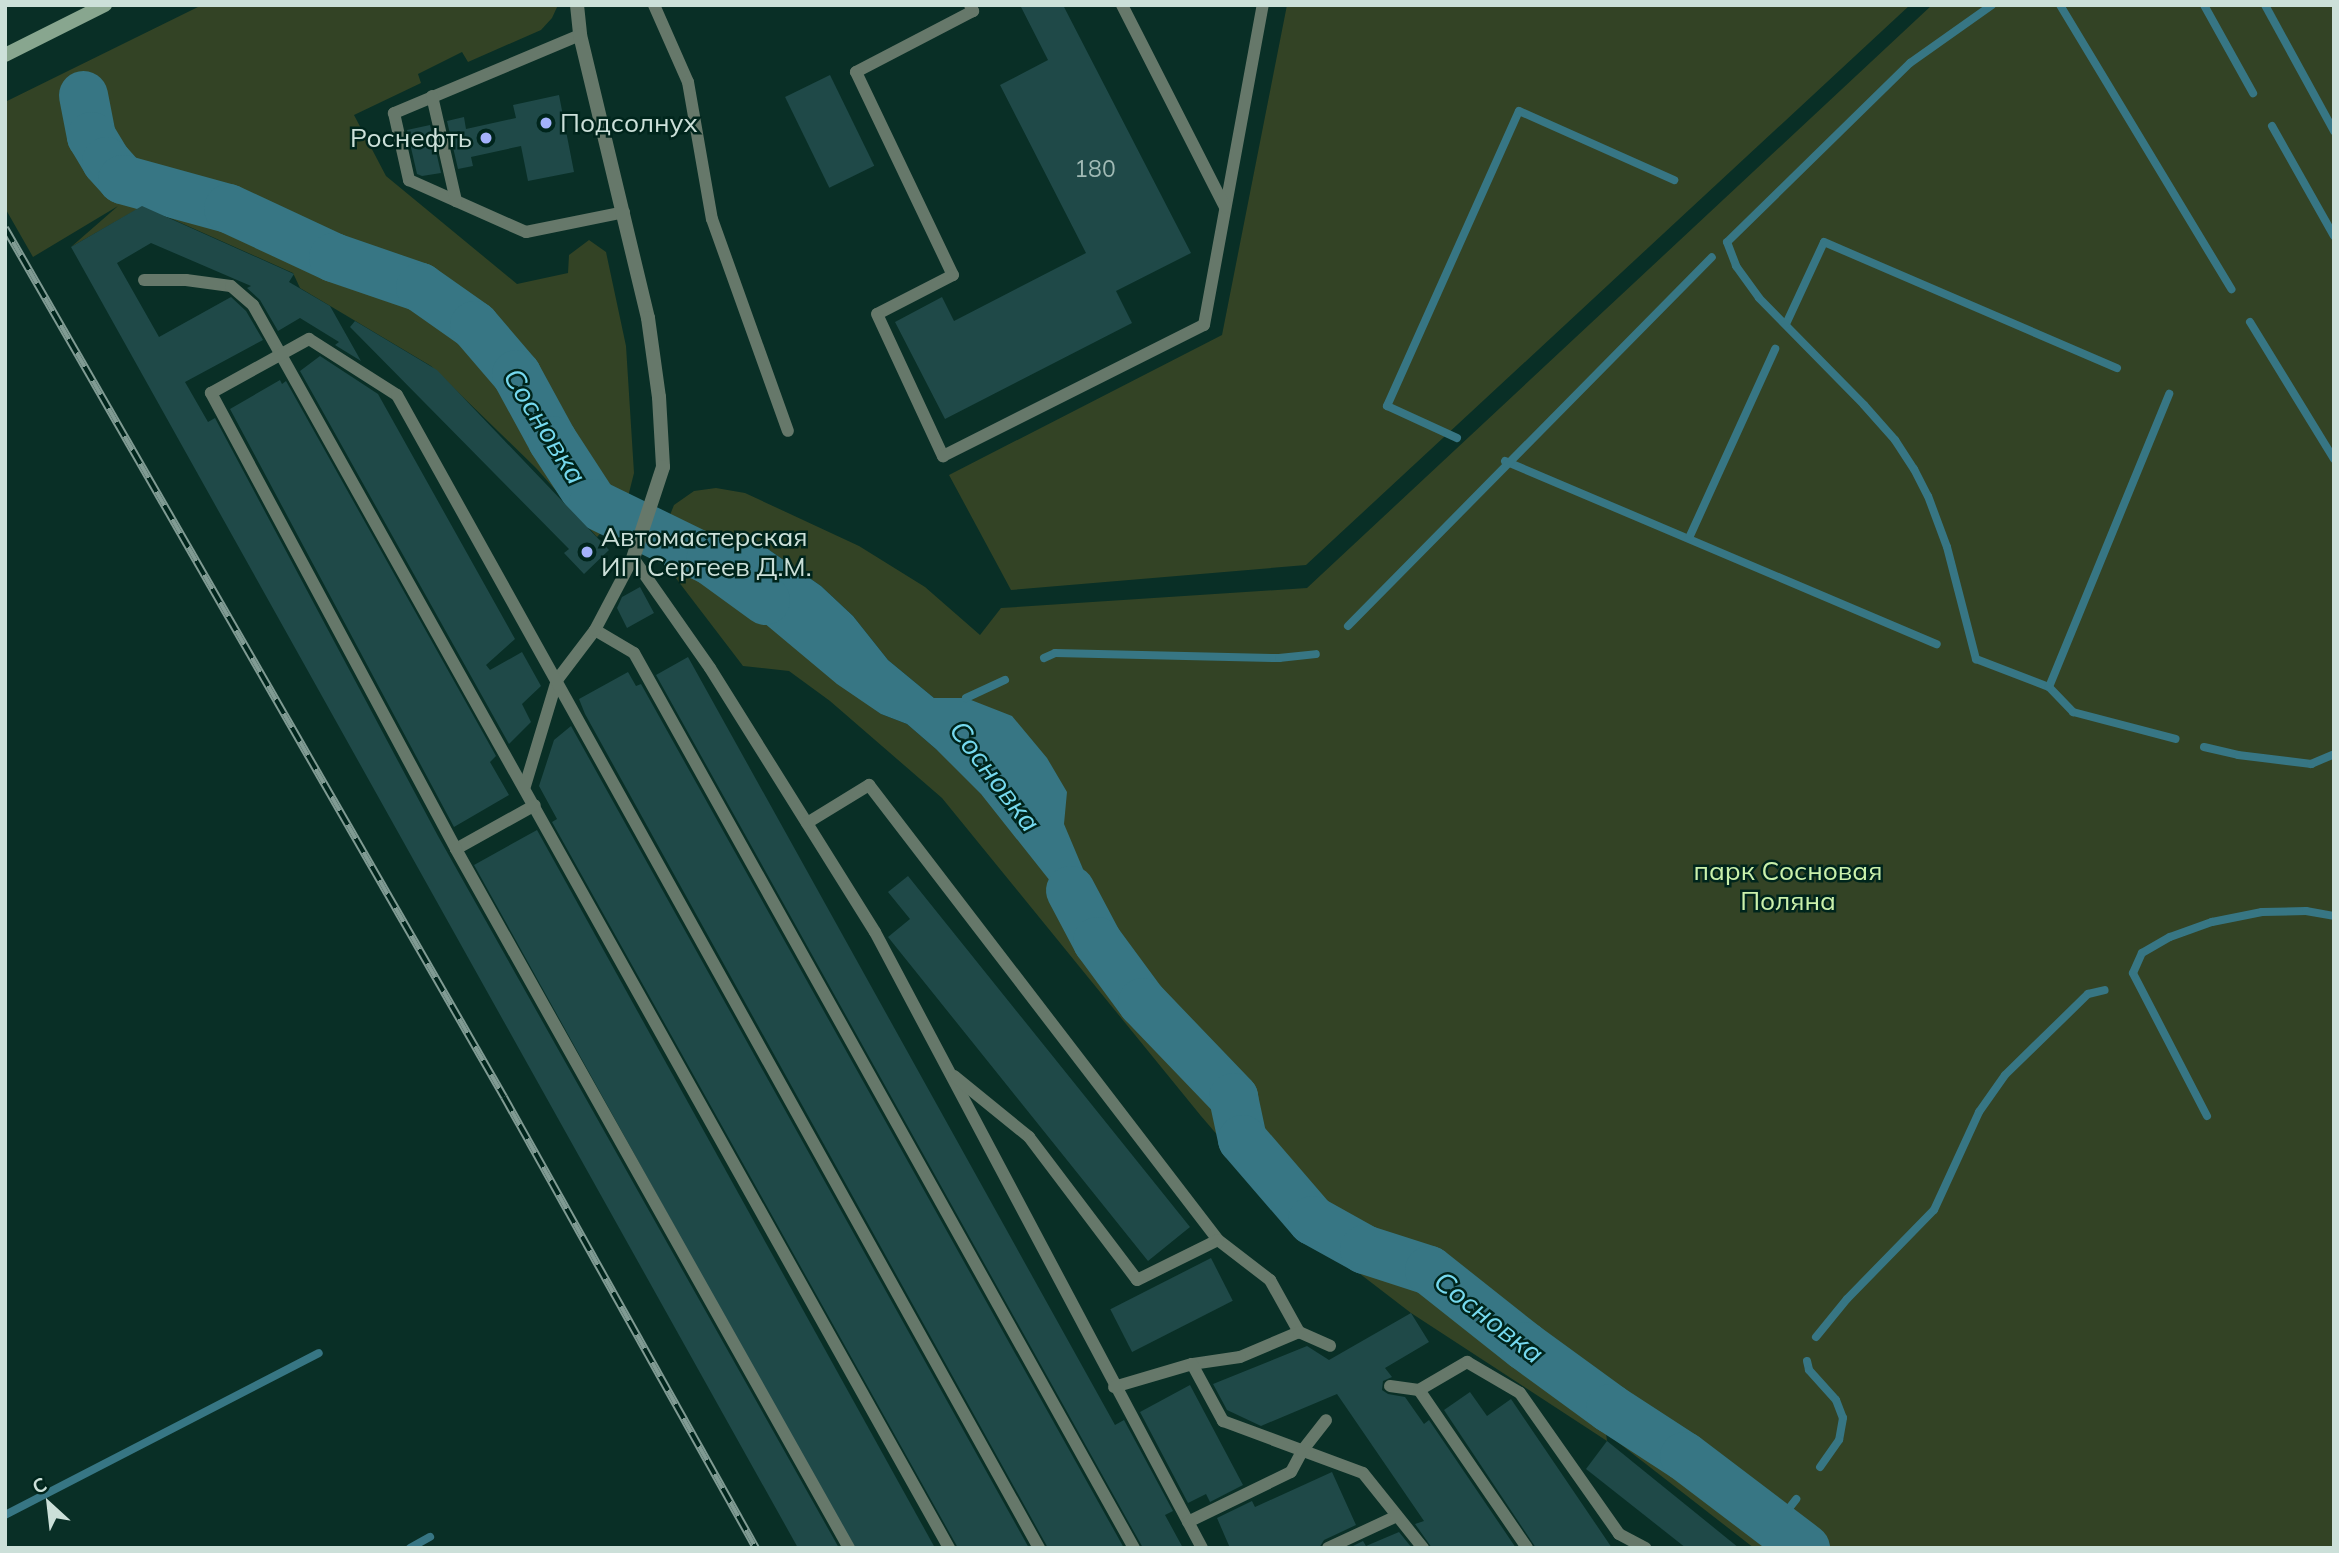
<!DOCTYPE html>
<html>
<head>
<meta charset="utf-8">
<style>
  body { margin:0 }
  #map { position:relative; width:2339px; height:1553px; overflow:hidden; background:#092f26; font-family:Mulish,sans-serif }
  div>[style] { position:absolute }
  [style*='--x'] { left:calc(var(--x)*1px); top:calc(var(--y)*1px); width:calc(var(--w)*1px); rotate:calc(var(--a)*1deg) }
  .green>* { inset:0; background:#334325 }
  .water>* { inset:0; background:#377684 }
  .stream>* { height:8px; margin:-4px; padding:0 4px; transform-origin:4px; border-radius:4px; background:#377684 }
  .river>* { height:49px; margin:-24.5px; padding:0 24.5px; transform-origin:24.5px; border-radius:24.5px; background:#377684 }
  .building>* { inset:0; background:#1f4948; transform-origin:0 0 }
  .lane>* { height:12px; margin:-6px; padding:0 6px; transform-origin:6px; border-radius:6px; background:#66786a }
  .street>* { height:14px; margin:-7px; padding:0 7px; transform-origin:7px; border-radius:7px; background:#66786a }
  .secondary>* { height:14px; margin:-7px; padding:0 7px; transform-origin:7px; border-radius:7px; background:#88a68f }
  .rail>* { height:8px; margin-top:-4px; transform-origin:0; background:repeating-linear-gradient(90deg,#00251c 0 16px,#809b93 0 32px); box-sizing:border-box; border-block:2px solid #809b93 }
  .dots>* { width:19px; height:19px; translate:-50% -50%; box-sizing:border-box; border:4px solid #00251c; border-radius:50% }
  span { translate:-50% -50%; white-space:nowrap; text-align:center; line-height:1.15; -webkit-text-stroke:5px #00251c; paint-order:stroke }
  .number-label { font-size:23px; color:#a1bab5 }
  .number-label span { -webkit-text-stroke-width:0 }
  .poi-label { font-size:26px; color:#cce0d9 }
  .left { translate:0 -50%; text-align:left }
  .right { translate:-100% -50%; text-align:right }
  .park-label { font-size:26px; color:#caf0ab }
  .water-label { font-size:28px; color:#76d9ef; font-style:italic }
  .frame { position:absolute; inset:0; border:7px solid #cce0d9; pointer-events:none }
  .north { position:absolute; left:14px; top:1469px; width:70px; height:70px; -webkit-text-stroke:5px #00251c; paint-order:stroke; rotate:333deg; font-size:19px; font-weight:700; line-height:28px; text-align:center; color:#cce0d9 }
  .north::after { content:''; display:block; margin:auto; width:24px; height:32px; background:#cce0d9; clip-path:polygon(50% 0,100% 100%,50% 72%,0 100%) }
</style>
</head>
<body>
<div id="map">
  <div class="green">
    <div style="clip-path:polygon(202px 5px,558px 5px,552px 18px,541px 30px,468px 62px,462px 52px,418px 74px,421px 83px,354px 115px,386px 176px,517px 284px,568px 273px,569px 255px,589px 240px,606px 252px,626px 346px,634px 473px,626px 505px,597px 537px,536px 468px,431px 366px,300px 288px,293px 273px,143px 206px,71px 247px,118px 206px,33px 257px,5px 208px,5px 102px)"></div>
    <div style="clip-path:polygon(1287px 5px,1910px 5px,1306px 565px,1011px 590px,949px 475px,1222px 335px)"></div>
    <div style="clip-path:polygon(evenodd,1932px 5px,2334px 5px,2334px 1548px,1754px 1548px,1606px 1433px,1607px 1441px,1411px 1313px,1291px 1221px,1201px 1116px,942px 798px,830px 701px,789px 671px,743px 666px,662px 560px,658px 545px,674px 505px,694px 491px,716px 488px,745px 493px,859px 546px,925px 587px,980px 635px,1001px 608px,1307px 588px,1932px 5px,755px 540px,821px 586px,853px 616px,888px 660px,934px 698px,937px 750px,907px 724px,881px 714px,755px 540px)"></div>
  </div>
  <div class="water">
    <div style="clip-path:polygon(755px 540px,821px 586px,853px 616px,888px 660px,934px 698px,966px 698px,1012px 716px,1047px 758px,1067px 792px,1064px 824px,1099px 907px,1104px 949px,981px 794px,937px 750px,907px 724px,881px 714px,837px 684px,721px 587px,710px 560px,722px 545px)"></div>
  </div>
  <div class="stream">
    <div style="--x:1992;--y:5;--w:100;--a:144.7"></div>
    <div style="--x:1910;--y:63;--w:256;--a:135.6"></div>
    <div style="--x:1727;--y:242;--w:26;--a:69"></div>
    <div style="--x:1736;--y:266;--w:39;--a:54"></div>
    <div style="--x:1759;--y:298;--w:150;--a:45.5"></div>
    <div style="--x:1864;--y:405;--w:47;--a:48.5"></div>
    <div style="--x:1895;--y:440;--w:35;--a:57"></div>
    <div style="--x:1914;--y:469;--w:30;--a:63"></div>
    <div style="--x:1928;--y:496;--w:54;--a:69.6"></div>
    <div style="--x:1947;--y:547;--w:116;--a:75.5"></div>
    <div style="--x:1976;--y:659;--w:78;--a:21"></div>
    <div style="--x:2049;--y:687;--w:35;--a:46"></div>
    <div style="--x:2073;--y:712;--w:106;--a:14.7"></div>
    <div style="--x:2060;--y:5;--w:332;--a:58.9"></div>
    <div style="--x:2204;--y:5;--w:101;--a:60.9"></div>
    <div style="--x:2265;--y:5;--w:144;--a:61.3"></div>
    <div style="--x:2272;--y:126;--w:126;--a:60.6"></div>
    <div style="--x:2250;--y:322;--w:161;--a:58.5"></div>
    <div style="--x:1786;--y:324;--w:90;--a:-65.1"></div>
    <div style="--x:1824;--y:242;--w:319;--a:23.3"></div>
    <div style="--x:1457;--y:438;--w:77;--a:-155.4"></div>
    <div style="--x:1387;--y:406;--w:323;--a:-65.9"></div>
    <div style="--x:1519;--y:111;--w:170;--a:24"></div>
    <div style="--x:1505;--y:461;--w:469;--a:23"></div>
    <div style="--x:1689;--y:538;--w:208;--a:-65.5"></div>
    <div style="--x:1348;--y:626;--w:518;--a:-45.39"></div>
    <div style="--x:1044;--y:658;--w:12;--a:-24"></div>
    <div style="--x:1055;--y:653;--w:224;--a:1.3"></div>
    <div style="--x:1279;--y:658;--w:37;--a:-6"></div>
    <div style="--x:2049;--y:687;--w:317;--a:-67.7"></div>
    <div style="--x:966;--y:698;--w:43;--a:-24.8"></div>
    <div style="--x:2204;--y:747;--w:35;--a:13"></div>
    <div style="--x:2238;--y:755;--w:74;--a:7"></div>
    <div style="--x:2311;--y:764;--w:25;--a:-23"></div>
    <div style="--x:2207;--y:1116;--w:161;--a:-117.4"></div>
    <div style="--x:2133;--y:973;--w:22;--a:-66"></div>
    <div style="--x:2142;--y:953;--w:32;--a:-30"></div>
    <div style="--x:2170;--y:937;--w:45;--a:-19.7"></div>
    <div style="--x:2212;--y:922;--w:51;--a:-11.3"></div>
    <div style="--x:2262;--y:912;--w:44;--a:-1.3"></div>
    <div style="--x:2306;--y:911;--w:28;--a:10"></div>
    <div style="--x:1816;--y:1337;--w:49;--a:-50.8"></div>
    <div style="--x:1847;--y:1299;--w:124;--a:-45.7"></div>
    <div style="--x:1934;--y:1210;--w:108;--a:-65.3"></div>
    <div style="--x:1979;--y:1112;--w:45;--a:-54.9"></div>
    <div style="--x:2005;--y:1075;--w:116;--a:-44.3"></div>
    <div style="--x:2088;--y:994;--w:17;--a:-13"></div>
    <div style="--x:1807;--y:1361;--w:9;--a:77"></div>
    <div style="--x:1809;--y:1370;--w:40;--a:48"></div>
    <div style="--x:1836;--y:1400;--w:19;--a:69"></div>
    <div style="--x:1843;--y:1418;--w:22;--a:100"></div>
    <div style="--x:1839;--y:1440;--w:33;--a:125"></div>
    <div style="--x:5;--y:1515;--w:353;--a:-27.3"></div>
    <div style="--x:1776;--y:1525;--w:33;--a:-52"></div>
    <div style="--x:410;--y:1548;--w:23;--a:-29"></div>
  </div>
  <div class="river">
    <div style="--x:83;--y:95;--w:42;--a:79"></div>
    <div style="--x:91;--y:136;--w:29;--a:59"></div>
    <div style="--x:106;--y:161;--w:24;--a:48"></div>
    <div style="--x:122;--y:179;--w:110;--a:15.3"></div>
    <div style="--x:228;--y:208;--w:116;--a:25"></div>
    <div style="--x:333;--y:257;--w:92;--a:19"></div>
    <div style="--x:420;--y:287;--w:66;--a:35.1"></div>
    <div style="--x:474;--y:325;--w:65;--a:49.4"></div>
    <div style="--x:516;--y:374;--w:75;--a:61.4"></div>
    <div style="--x:552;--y:440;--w:75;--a:56.9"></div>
    <div style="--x:593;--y:503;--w:130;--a:26"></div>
    <div style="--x:710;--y:560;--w:68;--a:36"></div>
    <div style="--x:1070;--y:890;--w:58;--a:62.1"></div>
    <div style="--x:1097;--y:941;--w:76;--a:53.6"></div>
    <div style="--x:1142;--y:1002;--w:132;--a:46.2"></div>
    <div style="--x:1233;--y:1097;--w:43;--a:77.9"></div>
    <div style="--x:1242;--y:1139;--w:107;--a:49.2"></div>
    <div style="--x:1312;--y:1220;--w:60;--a:29.1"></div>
    <div style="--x:1364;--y:1249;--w:68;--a:17.9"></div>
    <div style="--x:1429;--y:1270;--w:122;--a:38.4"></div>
    <div style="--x:1525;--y:1346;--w:105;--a:36.1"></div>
    <div style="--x:1610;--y:1408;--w:88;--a:33"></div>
    <div style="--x:1684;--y:1456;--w:152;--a:37.2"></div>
  </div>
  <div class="building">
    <div style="clip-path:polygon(1020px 5px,1063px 5px,1191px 253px,1116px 291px,1132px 323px,945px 419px,895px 322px,942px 297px,954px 321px,1086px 253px,1000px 85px,1048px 60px)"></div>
    <div style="left:830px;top:75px;width:101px;height:50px;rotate:64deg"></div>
    <div style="clip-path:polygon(559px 95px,574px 172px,528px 181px,521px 146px,471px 157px,473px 166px,458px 169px,447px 121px,464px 117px,466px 129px,516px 118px,513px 105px)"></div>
    <div style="clip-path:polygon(430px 125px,441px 173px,422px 176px,417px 174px,407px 130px)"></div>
    <div style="clip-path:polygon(142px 206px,294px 274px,289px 282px,330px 306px,361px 361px,335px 345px,339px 342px,300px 318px,278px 331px,260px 300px,247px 288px,251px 286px,151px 243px,117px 263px,159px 337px,231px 297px,246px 311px,263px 340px,185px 382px,208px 422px,215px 418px,438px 836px,839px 1548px,798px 1548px,71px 247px)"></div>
    <div style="clip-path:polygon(355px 321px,437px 370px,609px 550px,584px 574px,564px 553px,569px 549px,350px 327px)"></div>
    <div style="clip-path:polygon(320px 356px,378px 394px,515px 639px,486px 665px,490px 670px,522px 652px,541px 686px,522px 704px,531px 722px,509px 744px,300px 371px)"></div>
    <div style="clip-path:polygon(280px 380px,282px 384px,286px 381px,496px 756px,490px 762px,509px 795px,454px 827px,230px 409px)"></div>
    <div style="clip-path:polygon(640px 587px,654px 613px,627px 628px,617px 608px,622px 597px)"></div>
    <div style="clip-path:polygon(688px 657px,1115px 1425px,1124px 1420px,1173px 1511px,1165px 1515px,1183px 1548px,1143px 1548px,656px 675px)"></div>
    <div style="clip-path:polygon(628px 672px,636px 686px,641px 684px,1124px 1548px,1048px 1548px,585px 714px,579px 699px)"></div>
    <div style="clip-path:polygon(571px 726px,1029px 1548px,958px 1548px,552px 822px,557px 819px,539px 786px,554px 740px)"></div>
    <div style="left:537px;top:830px;width:823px;height:72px;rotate:61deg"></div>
    <div style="clip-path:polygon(908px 876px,1190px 1227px,1148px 1261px,888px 937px,910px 919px,888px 892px)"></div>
    <div style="left:1211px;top:1258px;width:48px;height:113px;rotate:63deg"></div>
    <div style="clip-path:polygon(1411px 1313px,1429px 1342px,1385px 1368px,1392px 1377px,1383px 1381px,1382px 1390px,1388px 1394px,1405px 1397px,1424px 1424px,1429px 1420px,1516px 1548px,1432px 1548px,1415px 1524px,1424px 1521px,1337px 1394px,1261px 1426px,1227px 1410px,1213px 1384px,1307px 1346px,1329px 1360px)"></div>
    <div style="clip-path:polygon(1190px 1385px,1243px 1485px,1210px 1502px,1206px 1494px,1188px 1503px,1140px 1412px)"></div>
    <div style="clip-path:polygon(1470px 1392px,1487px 1416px,1511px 1399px,1612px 1548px,1536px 1548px,1444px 1410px)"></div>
    <div style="clip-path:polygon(1607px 1441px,1739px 1548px,1686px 1548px,1586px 1469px)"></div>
    <div style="clip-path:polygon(1332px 1472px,1356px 1525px,1324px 1540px,1319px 1548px,1230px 1548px,1217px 1518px,1252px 1501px,1255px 1507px)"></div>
    <div style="clip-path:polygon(1399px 1532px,1412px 1548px,1349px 1548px,1363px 1541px,1366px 1546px)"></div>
  </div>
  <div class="lane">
    <div style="--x:654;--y:5;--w:84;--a:66.2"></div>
    <div style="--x:688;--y:82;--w:139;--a:80.1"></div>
    <div style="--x:712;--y:219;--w:225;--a:70.3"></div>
    <div style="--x:970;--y:5;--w:7;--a:63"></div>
    <div style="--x:973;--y:11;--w:132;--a:152.5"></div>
    <div style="--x:856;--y:72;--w:225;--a:64.5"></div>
    <div style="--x:953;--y:275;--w:85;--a:152.8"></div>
    <div style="--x:877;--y:314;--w:157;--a:65.1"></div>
    <div style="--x:943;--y:456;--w:292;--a:-26.7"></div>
    <div style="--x:1204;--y:325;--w:325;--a:-79.6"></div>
    <div style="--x:1122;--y:5;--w:227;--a:63"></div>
    <div style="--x:580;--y:35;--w:202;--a:157.2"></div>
    <div style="--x:394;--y:113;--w:69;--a:77.4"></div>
    <div style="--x:409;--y:180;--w:128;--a:24"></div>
    <div style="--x:526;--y:232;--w:100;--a:-11.5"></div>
    <div style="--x:432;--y:96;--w:108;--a:77.1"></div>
    <div style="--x:144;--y:280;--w:42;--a:0"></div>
    <div style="--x:186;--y:280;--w:45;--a:7.6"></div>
    <div style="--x:231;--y:286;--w:29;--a:41"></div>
    <div style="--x:253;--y:305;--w:1425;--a:60.75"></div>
    <div style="--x:595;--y:630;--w:45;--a:30.5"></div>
    <div style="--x:634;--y:653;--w:1025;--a:60.81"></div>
    <div style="--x:525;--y:786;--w:111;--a:-73.2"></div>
    <div style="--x:557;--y:680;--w:63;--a:-52.8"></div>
    <div style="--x:595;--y:630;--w:81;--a:-62.2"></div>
    <div style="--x:633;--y:558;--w:134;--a:55"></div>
    <div style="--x:710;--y:668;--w:311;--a:58"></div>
    <div style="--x:875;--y:932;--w:697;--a:62.04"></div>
    <div style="--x:807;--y:823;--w:73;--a:-31.5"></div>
    <div style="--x:869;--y:785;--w:573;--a:52.51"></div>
    <div style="--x:1218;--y:1240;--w:66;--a:37.6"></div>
    <div style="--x:1270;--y:1280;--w:60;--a:60.9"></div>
    <div style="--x:1299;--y:1332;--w:64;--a:157"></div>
    <div style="--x:1240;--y:1357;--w:49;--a:171.7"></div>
    <div style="--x:456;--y:849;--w:90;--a:-29.1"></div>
    <div style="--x:954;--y:1076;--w:97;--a:39.1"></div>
    <div style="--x:1029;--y:1137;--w:179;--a:52.9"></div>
    <div style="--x:1137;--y:1280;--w:90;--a:-26.3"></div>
    <div style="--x:1299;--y:1332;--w:34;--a:24"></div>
    <div style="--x:1390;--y:1386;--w:29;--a:8"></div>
    <div style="--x:1419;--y:1390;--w:191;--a:55.6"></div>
    <div style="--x:1114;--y:1387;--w:81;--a:-16.4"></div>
    <div style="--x:1192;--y:1364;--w:65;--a:61.5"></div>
    <div style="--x:1223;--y:1421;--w:149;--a:20.4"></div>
    <div style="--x:1363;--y:1473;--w:96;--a:51.3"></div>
    <div style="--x:1419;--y:1390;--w:56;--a:-30.3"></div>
    <div style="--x:1467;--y:1362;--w:61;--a:30.3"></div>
    <div style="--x:1520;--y:1393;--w:172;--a:54.9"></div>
    <div style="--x:1619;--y:1534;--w:30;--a:28"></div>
    <div style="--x:1188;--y:1522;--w:114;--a:-25.9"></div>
    <div style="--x:1291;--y:1472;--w:24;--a:-62"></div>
    <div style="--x:1302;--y:1451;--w:39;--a:-52"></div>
    <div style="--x:849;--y:1548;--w:802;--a:-119.35"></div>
    <div style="--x:456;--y:849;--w:518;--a:-118.25"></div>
    <div style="--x:211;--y:393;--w:112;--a:-28.9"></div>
    <div style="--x:309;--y:339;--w:104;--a:32.5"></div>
    <div style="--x:397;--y:395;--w:1320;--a:60.89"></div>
    <div style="--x:1328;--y:1548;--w:76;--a:-24.9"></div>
  </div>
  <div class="street">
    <div style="--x:577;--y:5;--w:30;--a:84"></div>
    <div style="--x:580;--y:35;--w:291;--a:76.5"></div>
    <div style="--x:648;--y:318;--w:80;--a:82.1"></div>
    <div style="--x:659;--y:397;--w:70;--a:86.7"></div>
    <div style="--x:663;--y:467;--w:96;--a:108.2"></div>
  </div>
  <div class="secondary">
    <div style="--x:5;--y:55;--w:112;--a:-26.6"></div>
  </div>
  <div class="rail">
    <div style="--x:5;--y:228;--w:1002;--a:60.13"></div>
    <div style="--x:504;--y:1097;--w:517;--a:60.81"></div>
  </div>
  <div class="dots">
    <div style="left:546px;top:123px;background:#a4b2fc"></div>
    <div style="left:486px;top:138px;background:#a4b2fc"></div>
    <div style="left:587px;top:552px;background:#a4b2fc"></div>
  </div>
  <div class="number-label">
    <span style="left:1095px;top:169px">180</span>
  </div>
  <div class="poi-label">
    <span class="left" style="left:560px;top:123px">Подсолнух</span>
    <span class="right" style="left:472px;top:138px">Роснефть</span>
    <span class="left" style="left:601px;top:552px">Автомастерская<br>ИП Сергеев Д.М.</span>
  </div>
  <div class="park-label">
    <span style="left:1788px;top:886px">парк Сосновая<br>Поляна</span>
  </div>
  <div class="water-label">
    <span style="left:545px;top:426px;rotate:58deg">Сосновка</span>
    <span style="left:995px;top:776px;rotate:53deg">Сосновка</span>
    <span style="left:1489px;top:1317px;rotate:38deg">Сосновка</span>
  </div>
  <div class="frame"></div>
  <div class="north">С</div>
</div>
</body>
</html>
